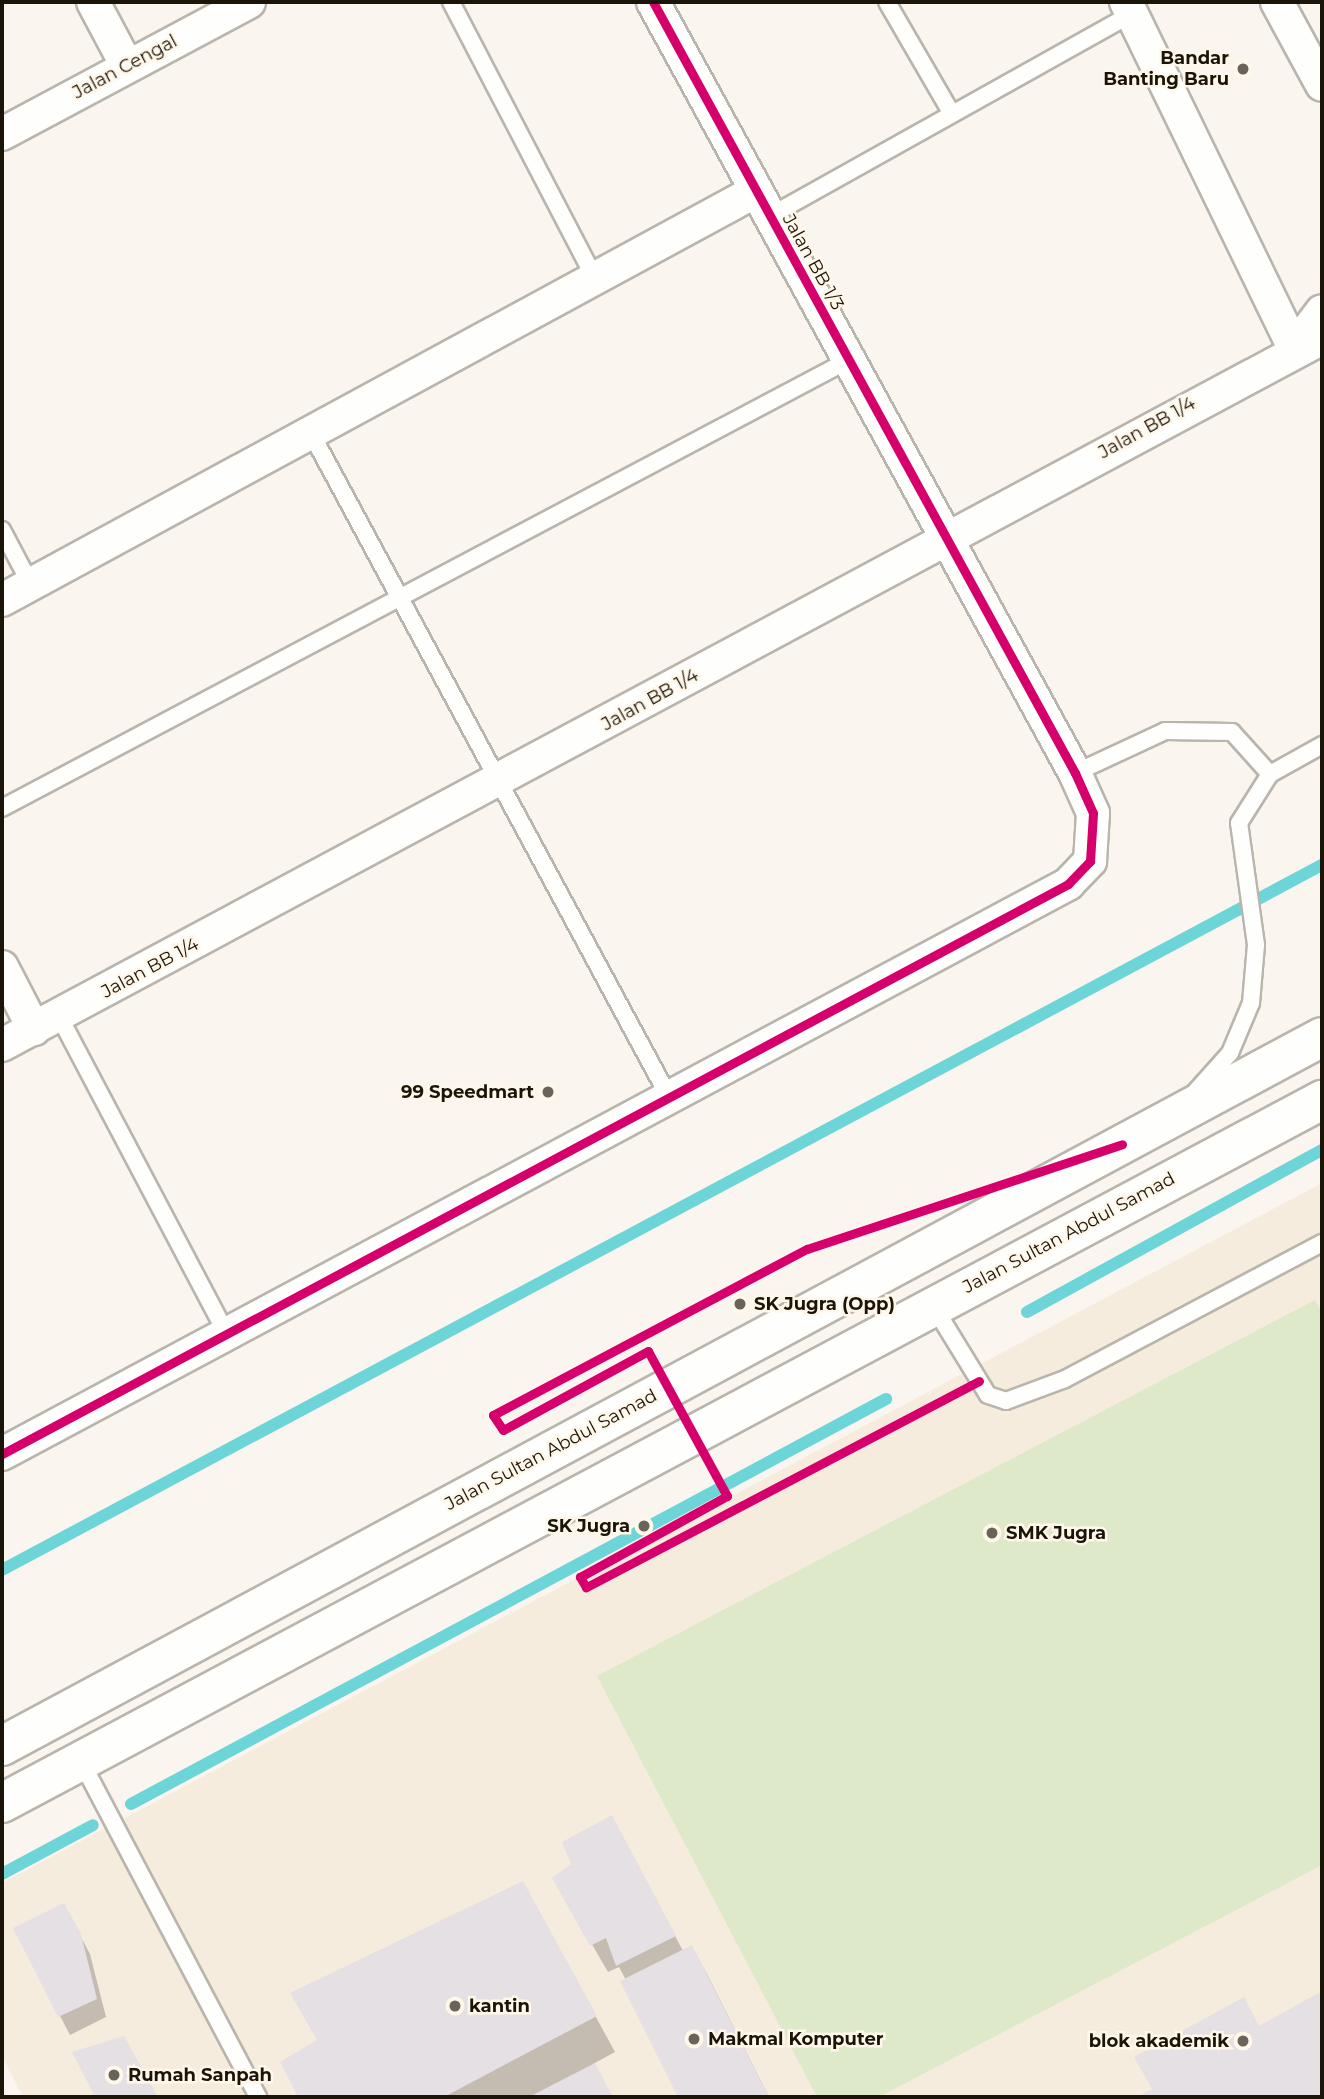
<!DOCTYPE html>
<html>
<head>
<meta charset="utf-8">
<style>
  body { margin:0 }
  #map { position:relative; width:1324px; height:2099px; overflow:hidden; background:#faf6ef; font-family:Montserrat,sans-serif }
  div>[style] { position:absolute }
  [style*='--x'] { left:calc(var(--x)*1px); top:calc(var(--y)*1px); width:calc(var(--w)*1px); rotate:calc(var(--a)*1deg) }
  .education>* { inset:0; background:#f6ecde }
  .green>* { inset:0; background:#dde9c9 }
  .shadow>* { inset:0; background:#0003 }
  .stream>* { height:12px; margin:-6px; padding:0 6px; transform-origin:6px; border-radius:6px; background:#6dd5d7 }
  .building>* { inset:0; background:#e4e0e3 }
  .roads { filter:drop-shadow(2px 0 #bab5ac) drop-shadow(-2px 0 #bab5ac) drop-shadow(0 2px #bab5ac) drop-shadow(0 -2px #bab5ac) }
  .service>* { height:16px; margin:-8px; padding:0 8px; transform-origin:8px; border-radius:8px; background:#fefefd }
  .minor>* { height:32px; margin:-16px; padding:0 16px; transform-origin:16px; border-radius:16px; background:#fefefd }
  .secondary>* { height:38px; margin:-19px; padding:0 19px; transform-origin:19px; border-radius:19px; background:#fefefd }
  .cycleway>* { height:9px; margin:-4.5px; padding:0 4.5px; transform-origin:4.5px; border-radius:4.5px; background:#d6006c }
  .dots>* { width:19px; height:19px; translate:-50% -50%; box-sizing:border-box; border:4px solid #fff7ea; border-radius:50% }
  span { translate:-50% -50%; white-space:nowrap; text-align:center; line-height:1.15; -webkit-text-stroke:5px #fff7ea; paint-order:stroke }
  .poi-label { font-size:18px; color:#1b1408; font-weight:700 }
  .right { translate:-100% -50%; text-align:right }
  .left { translate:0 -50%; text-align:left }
  .street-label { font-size:18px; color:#1b1408 }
  .frame { position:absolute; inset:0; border:4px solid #1b1408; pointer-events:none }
</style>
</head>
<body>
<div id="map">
  <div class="education">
    <div style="clip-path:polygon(1322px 1183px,1322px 2097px,23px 2097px,2px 2056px,2px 1883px)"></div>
  </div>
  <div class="green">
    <div style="clip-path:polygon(1315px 1300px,1322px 1313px,1322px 1865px,879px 2097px,817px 2097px,597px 1676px)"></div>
  </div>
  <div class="shadow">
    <div style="clip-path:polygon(627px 1845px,683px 1951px,692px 1947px,707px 1974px,769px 2097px,680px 2097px,626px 1980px,619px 1967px,608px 1972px,554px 1879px)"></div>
    <div style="clip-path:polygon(542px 1918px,615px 2052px,593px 2064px,612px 2097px,300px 2097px,282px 2063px)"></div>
    <div style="clip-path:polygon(74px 1924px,90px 1954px,106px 2017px,70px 2035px,15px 1929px)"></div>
    <div style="clip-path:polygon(1322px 1993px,1322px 2097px,1141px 2097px,1259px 2028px)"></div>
  </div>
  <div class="stream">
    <div style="--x:1027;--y:1312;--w:337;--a:-28.8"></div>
    <div style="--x:2;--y:1570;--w:1496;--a:-28.11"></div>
    <div style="--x:131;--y:1804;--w:857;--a:-28.21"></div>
    <div style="--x:2;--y:1874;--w:103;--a:-28.3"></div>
  </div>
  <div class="building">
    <div style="clip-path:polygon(612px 1815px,676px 1936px,616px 1966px,606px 1938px,590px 1946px,552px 1878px,571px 1864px,562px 1842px)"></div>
    <div style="clip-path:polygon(523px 1881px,597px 2016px,444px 2097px,298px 2097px,280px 2062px,317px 2040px,290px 1993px)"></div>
    <div style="clip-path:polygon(64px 1903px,81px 1934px,97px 1999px,58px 2017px,13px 1928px)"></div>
    <div style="clip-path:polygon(692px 1945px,769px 2097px,678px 2097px,620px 1981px)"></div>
    <div style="clip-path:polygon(1322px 1991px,1322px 2097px,1137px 2097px,1152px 2089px,1134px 2057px,1244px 1997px,1259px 2026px)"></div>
    <div style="clip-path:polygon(124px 2036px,158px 2097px,95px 2097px,72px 2052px)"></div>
    <div style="clip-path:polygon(595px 2063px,613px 2097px,529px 2097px)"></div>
  </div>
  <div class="roads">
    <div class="service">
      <div style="--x:451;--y:2;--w:312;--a:62.5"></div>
      <div style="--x:887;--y:2;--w:129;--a:59.9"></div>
      <div style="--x:770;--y:216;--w:415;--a:-29.2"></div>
      <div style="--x:311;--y:433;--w:754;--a:61.67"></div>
      <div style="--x:2;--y:530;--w:62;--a:62.2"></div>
      <div style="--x:1075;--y:773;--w:99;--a:-25"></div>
      <div style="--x:1165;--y:731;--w:67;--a:0.9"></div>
      <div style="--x:1232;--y:732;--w:57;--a:47.9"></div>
      <div style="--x:2;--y:808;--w:958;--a:-27.88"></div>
      <div style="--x:59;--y:1016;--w:360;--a:62.2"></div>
      <div style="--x:1196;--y:1091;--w:51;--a:-48.2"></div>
      <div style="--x:1230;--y:1053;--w:54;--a:-67.2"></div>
      <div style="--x:1251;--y:1003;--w:58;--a:-85.1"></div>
      <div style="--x:1256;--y:945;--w:123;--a:-97.9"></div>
      <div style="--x:1239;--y:823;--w:58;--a:-57.7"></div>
      <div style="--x:1270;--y:774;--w:60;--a:-29.1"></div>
      <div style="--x:934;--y:1307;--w:103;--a:58.5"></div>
      <div style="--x:988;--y:1395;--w:19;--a:18"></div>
      <div style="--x:1006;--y:1401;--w:63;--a:-20.4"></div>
      <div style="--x:1065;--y:1379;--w:291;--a:-27.9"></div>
      <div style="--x:81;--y:1761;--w:380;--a:62.2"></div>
    </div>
    <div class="minor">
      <div style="--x:93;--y:2;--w:72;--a:62"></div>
      <div style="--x:1126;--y:2;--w:385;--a:64.1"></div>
      <div style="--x:1277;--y:2;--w:94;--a:61.5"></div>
      <div style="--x:2;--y:134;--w:280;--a:-28.1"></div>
      <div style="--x:1294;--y:348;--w:46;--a:-52.9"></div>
      <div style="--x:2;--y:600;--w:858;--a:-28.48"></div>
      <div style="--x:2;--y:967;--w:70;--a:62.7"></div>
      <div style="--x:2;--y:1045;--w:1497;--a:-28.17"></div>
      <div style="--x:2;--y:1454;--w:1209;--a:-28.13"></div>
      <div style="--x:1068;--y:884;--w:32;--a:-46"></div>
      <div style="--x:1090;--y:861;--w:48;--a:-86.4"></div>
      <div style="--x:1093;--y:813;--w:44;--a:-114.2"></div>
      <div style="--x:1075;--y:773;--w:879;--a:-118.69"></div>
    </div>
    <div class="secondary">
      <div style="--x:2;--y:1746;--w:1498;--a:-28.24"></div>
      <div style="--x:2;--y:1803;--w:1496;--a:-28.04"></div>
    </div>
  </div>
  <div class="cycleway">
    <div style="--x:979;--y:1381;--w:444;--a:152.3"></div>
    <div style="--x:586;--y:1587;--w:12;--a:-121"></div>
    <div style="--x:580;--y:1577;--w:168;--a:-28.9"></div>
    <div style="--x:727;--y:1496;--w:165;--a:-118.6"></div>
    <div style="--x:648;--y:1351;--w:165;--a:151.4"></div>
    <div style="--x:503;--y:1430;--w:18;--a:-124"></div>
    <div style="--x:493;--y:1415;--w:355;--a:-27.9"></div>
    <div style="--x:807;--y:1249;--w:332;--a:-18.4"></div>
    <div style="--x:2;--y:1454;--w:1209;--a:-28.13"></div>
    <div style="--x:1068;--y:884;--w:32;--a:-46"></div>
    <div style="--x:1090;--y:861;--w:48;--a:-86.4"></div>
    <div style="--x:1093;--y:813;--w:44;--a:-114.2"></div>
    <div style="--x:1075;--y:773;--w:879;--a:-118.69"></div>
  </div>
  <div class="dots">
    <div style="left:1243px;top:69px;background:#696359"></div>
    <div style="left:548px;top:1092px;background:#696359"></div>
    <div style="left:740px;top:1304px;background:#696359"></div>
    <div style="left:644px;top:1526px;background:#696359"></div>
    <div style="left:992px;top:1533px;background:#696359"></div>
    <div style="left:455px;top:2006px;background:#696359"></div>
    <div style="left:694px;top:2039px;background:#696359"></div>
    <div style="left:1243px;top:2041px;background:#696359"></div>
    <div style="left:114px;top:2075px;background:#696359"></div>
  </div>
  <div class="poi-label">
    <span class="right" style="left:1229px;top:69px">Bandar<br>Banting Baru</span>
    <span class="right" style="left:534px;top:1092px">99 Speedmart</span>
    <span class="left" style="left:754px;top:1304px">SK Jugra (Opp)</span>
    <span class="right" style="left:630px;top:1526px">SK Jugra</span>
    <span class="left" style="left:1006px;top:1533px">SMK Jugra</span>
    <span class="left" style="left:469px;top:2006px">kantin</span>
    <span class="left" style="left:708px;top:2039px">Makmal Komputer</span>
    <span class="right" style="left:1229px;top:2041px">blok akademik</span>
    <span class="left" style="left:128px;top:2075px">Rumah Sanpah</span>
  </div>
  <div class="street-label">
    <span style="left:125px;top:67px;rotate:-28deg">Jalan Cengal</span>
    <span style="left:813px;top:262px;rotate:61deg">Jalan BB 1/3</span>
    <span style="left:1147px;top:428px;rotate:-29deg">Jalan BB 1/4</span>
    <span style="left:650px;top:700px;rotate:-29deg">Jalan BB 1/4</span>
    <span style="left:150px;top:968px;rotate:-28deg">Jalan BB 1/4</span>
    <span style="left:1069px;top:1233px;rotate:-28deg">Jalan Sultan Abdul Samad</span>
    <span style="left:551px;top:1450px;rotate:-28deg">Jalan Sultan Abdul Samad</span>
  </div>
  <div class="frame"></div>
</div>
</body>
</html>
